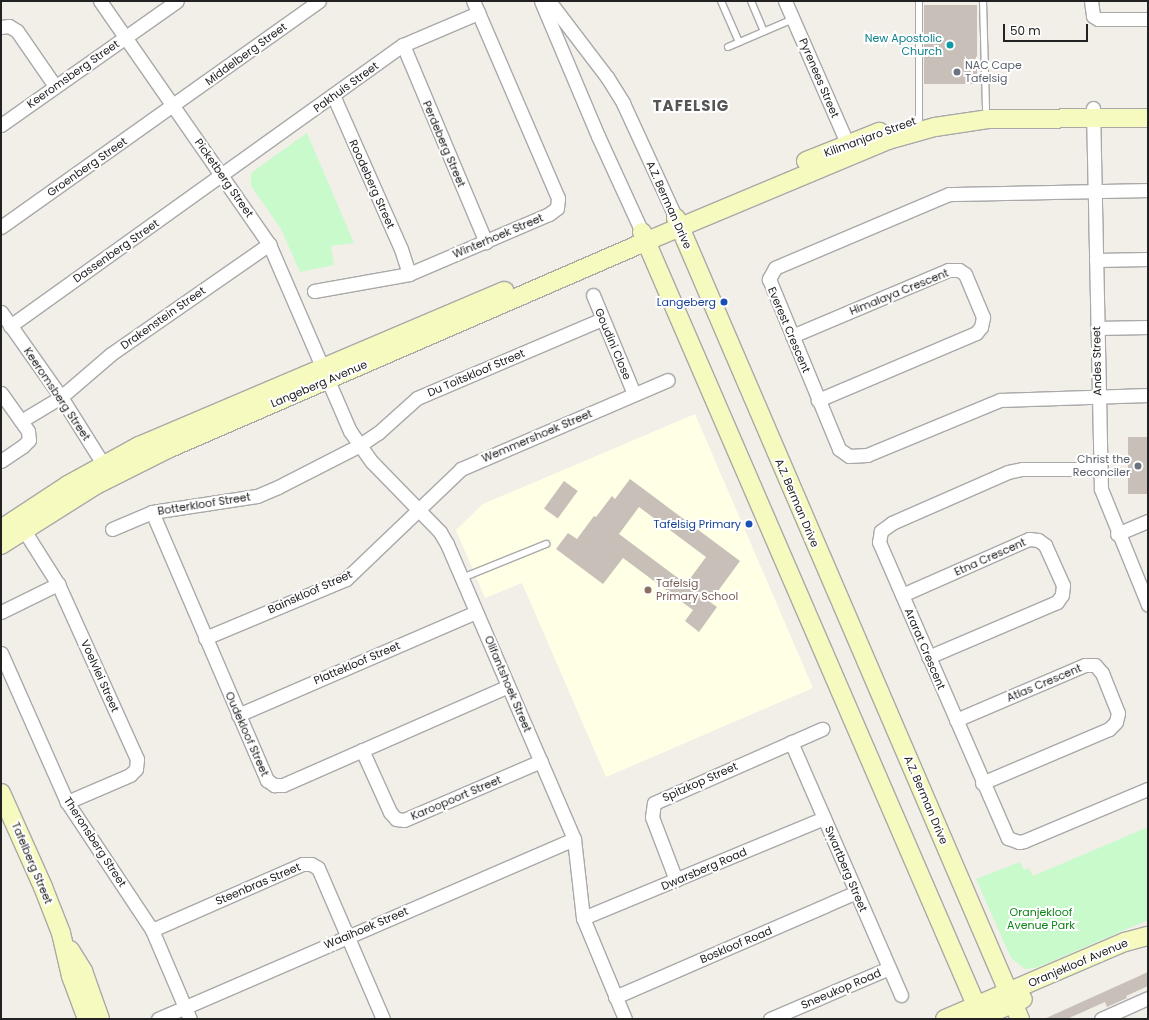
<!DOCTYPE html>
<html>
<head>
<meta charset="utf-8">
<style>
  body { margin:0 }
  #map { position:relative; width:1149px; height:1020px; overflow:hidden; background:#f2efe9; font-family:Poppins,sans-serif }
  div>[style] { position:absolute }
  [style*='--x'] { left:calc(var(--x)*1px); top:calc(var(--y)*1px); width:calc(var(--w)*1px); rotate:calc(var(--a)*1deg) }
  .education>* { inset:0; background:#ffffe5 }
  .park>* { inset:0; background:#c8facc }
  .building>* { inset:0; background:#c7bfb8; transform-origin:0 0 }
  .roads { filter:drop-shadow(1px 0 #a9a9a9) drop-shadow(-1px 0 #a9a9a9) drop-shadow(0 1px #a9a9a9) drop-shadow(0 -1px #a9a9a9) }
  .lane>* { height:6px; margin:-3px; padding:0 3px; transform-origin:3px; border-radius:3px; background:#fff }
  .street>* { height:13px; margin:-6.5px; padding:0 6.5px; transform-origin:6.5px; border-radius:6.5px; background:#fff }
  .secondary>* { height:18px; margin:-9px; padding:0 9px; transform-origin:9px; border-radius:9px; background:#f7fabf }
  .dots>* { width:11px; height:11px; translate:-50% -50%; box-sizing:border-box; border:2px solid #fff; border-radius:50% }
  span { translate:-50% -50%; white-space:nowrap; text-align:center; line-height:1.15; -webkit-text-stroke:4px #fff; paint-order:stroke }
  .culture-label { font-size:11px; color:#0d838f }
  .right { translate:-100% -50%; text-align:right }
  .street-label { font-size:11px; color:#222 }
  .worship-label { font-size:11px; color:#5b616d }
  .left { translate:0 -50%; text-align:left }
  .transit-label { font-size:11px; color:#164399 }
  .education-label { font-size:11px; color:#785e54 }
  .park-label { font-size:11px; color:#0c8416 }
  .district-label { font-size:15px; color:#555; font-weight:700; letter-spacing:1px }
  .frame { position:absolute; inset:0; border:2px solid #222; pointer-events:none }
  .scale { position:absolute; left:1003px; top:24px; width:85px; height:18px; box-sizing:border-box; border:2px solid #222; border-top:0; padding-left:5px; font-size:12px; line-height:14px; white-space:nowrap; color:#222; -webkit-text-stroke:3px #fff; paint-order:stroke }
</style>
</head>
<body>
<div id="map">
  <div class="education">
    <div style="clip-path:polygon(695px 414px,813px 688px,606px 777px,522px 583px,485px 598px,456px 530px,483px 504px)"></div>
  </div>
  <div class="park">
    <div style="clip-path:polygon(307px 133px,354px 243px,331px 246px,334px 265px,300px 272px,281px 229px,251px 186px,251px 173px)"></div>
    <div style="clip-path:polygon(1148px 827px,1148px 920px,1036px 968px,1025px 969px,1011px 958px,976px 879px,1020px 862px,1024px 870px,1029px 868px,1033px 876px)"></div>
  </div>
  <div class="building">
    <div style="left:924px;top:5px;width:53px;height:79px"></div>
    <div style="left:1148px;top:437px;width:57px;height:20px;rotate:90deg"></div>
    <div style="clip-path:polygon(evenodd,630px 479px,740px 561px,710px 602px,717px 607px,699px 632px,685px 621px,693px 610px,623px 558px,603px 584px,556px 549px,568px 533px,577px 539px,594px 516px,596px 517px,612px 496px,615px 499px,630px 479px,639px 507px,706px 557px,686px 584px,619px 534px,639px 507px)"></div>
    <div style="left:564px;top:481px;width:17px;height:34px;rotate:36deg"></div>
    <div style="clip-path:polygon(1148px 972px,1148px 986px,1126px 996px,1127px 998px,1107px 1007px,1105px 1002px,1067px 1019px,1044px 1019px)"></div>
  </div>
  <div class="roads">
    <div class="lane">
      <div style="--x:721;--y:1;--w:45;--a:66.3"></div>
      <div style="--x:751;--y:1;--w:33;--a:67"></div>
      <div style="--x:983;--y:1;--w:108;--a:88.4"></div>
      <div style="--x:728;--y:47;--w:71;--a:-23.3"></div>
      <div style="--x:919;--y:120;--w:119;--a:-90"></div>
      <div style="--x:462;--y:578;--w:91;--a:-22"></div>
    </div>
    <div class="street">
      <div style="--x:100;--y:1;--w:296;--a:55.2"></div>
      <div style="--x:269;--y:244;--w:204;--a:66.6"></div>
      <div style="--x:350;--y:431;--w:38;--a:55"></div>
      <div style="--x:372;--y:462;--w:98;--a:45.8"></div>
      <div style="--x:440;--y:532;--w:14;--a:60"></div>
      <div style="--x:447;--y:544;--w:321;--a:66.7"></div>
      <div style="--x:574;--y:839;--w:80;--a:83.5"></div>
      <div style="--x:583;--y:918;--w:109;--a:67.4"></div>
      <div style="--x:541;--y:1;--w:147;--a:67.1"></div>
      <div style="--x:598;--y:136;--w:106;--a:65.4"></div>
      <div style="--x:549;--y:1;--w:96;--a:52.7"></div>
      <div style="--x:607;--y:77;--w:31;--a:58"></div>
      <div style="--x:623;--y:103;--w:127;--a:65.3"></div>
      <div style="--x:785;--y:1;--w:165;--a:66.4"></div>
      <div style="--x:1091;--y:1;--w:15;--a:82"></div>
      <div style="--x:1093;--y:16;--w:6;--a:31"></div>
      <div style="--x:1098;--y:19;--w:50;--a:0"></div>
      <div style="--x:1;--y:27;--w:8;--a:-7"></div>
      <div style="--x:9;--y:26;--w:9;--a:32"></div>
      <div style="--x:17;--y:31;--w:67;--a:55.4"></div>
      <div style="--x:403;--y:45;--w:214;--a:67.2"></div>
      <div style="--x:333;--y:95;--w:168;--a:66.2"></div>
      <div style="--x:401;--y:249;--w:26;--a:72"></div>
      <div style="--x:1093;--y:108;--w:381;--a:88.8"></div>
      <div style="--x:1101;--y:489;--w:125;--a:67.9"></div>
      <div style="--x:1;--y:125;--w:215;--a:-35.2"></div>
      <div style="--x:1148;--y:190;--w:199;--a:178.8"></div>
      <div style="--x:949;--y:194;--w:189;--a:157"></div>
      <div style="--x:775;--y:268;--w:13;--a:119"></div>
      <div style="--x:769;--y:279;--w:184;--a:67.6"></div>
      <div style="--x:839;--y:449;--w:12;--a:35"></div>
      <div style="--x:849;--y:456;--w:18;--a:-3"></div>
      <div style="--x:867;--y:455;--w:144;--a:-22.5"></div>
      <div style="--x:1000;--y:400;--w:148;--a:-1.9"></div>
      <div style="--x:1;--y:227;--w:390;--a:-35.4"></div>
      <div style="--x:1096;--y:260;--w:52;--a:-1.1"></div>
      <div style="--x:314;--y:291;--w:97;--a:-10.1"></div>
      <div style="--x:409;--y:274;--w:152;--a:-23.2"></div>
      <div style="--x:549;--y:214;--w:10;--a:-37"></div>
      <div style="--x:557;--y:208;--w:10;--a:-84"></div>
      <div style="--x:558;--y:198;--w:215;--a:-113.3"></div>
      <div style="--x:593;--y:295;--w:107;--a:67.5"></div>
      <div style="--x:1;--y:312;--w:104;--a:54.8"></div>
      <div style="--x:61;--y:397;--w:89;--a:57.9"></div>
      <div style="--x:10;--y:326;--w:483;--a:-35.6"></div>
      <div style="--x:403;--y:45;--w:82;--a:-23.1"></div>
      <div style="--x:1097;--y:328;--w:51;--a:-1.1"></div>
      <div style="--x:792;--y:336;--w:169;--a:-22.9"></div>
      <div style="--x:948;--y:270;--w:11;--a:0"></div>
      <div style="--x:959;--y:270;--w:7;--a:34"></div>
      <div style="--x:965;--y:274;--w:47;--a:67.3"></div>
      <div style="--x:983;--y:317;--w:10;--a:101"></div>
      <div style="--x:981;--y:327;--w:8;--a:130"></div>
      <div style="--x:976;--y:333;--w:172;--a:157"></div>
      <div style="--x:1;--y:393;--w:47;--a:54.6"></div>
      <div style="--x:28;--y:431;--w:9;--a:84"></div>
      <div style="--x:29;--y:440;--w:8;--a:135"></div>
      <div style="--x:23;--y:446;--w:27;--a:146"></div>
      <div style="--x:21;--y:421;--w:47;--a:-31"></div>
      <div style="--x:61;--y:397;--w:66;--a:-40.7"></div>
      <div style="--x:111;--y:354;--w:193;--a:-34.8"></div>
      <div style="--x:1099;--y:469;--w:77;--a:180"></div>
      <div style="--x:1022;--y:469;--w:14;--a:168"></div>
      <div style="--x:1008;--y:472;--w:127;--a:156.3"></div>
      <div style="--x:892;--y:523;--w:14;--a:144"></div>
      <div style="--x:881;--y:531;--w:11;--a:100"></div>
      <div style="--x:879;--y:542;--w:323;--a:66.5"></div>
      <div style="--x:1008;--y:838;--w:12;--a:20"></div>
      <div style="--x:1019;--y:842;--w:5;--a:-11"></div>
      <div style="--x:1024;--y:841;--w:134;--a:-22.8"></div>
      <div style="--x:152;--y:512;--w:292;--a:66.8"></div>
      <div style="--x:267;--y:780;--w:9;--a:36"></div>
      <div style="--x:274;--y:785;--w:9;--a:0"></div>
      <div style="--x:283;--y:785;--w:246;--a:-23.7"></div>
      <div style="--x:20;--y:524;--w:71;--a:57.7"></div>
      <div style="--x:58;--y:584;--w:192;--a:65.7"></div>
      <div style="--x:137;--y:759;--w:10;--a:96"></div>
      <div style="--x:136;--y:769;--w:8;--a:135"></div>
      <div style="--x:130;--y:775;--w:69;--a:156.8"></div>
      <div style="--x:112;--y:529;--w:43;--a:-23"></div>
      <div style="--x:152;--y:512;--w:106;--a:-8.7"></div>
      <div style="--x:257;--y:496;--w:23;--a:-23"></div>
      <div style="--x:278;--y:487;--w:92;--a:-27.1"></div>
      <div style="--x:360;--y:445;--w:22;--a:-34"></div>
      <div style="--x:378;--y:433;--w:52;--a:-41.9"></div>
      <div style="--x:417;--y:398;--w:201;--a:-23.1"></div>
      <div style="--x:1117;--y:534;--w:34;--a:-23"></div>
      <div style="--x:902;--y:595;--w:139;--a:-23.8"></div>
      <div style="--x:1029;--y:539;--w:9;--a:6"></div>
      <div style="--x:1038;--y:540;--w:9;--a:36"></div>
      <div style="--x:1045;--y:545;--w:44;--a:65.8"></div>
      <div style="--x:1063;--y:585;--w:10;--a:96"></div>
      <div style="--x:1062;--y:595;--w:9;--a:126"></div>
      <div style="--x:1057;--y:602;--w:140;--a:156.9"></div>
      <div style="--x:1;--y:612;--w:64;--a:-26.2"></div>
      <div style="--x:205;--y:638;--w:153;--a:-22.7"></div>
      <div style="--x:346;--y:579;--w:159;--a:-43.7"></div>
      <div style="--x:461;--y:469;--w:225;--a:-23.3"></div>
      <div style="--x:1;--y:653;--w:163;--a:66.1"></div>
      <div style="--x:67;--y:802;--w:154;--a:56.4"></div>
      <div style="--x:152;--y:930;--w:97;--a:66.9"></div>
      <div style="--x:238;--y:715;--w:259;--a:-23.4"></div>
      <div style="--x:956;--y:720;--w:140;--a:-23.1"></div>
      <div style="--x:1085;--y:665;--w:10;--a:0"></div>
      <div style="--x:1095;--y:665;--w:11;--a:49"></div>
      <div style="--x:1102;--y:673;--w:43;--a:68.2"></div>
      <div style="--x:1118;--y:713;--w:9;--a:103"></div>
      <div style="--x:1116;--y:722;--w:10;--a:135"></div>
      <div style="--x:1109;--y:729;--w:138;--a:157"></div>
      <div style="--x:791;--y:742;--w:276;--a:66.5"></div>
      <div style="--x:362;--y:750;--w:68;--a:65.7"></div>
      <div style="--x:390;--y:812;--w:9;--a:49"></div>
      <div style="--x:396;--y:819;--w:8;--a:7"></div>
      <div style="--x:404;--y:820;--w:149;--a:-23.3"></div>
      <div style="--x:676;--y:880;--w:67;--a:-110.9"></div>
      <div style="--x:652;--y:817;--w:14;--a:-82"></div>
      <div style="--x:654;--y:803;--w:184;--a:-23.8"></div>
      <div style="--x:583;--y:918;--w:261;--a:-22.5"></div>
      <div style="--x:152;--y:930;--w:164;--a:-23.7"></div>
      <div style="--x:302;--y:864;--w:9;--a:0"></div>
      <div style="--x:311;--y:864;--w:8;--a:30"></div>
      <div style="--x:318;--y:868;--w:164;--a:66.7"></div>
      <div style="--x:615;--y:997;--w:263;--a:-23.5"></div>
      <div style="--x:158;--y:1019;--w:453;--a:-23.4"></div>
      <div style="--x:770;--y:1019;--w:129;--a:-23.2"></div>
      <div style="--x:1101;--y:1019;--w:51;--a:-24.1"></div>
    </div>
    <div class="secondary">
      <div style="--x:806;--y:161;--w:79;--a:-21.7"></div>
      <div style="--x:676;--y:218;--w:872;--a:66.76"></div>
      <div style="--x:642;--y:232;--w:857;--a:66.63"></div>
      <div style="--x:1;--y:529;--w:80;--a:-33.3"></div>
      <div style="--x:68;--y:485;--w:81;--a:-28.8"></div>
      <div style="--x:139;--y:446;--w:397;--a:-23"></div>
      <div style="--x:1;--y:545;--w:112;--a:-32.3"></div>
      <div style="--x:96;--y:485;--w:83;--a:-26.6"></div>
      <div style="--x:170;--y:448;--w:520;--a:-23.46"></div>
      <div style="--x:647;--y:241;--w:261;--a:-22.7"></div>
      <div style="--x:888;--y:140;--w:49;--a:-15.5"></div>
      <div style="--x:935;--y:127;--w:55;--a:-8.4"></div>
      <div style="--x:989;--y:119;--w:159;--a:-0.4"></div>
      <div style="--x:1;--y:793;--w:103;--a:65.9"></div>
      <div style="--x:43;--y:887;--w:49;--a:68.6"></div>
      <div style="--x:61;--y:933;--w:44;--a:76.9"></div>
      <div style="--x:71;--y:976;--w:46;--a:69.6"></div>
      <div style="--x:70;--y:950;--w:25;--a:58"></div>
      <div style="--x:83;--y:971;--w:51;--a:70.5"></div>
      <div style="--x:945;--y:1019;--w:196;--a:-23.2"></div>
      <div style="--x:1125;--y:942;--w:24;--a:-15"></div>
      <div style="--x:978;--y:1019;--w:49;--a:-24"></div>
    </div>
  </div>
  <div class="dots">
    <div style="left:950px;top:45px;background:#0f9aa8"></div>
    <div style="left:957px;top:72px;background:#6b7280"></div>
    <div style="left:724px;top:302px;background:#1a4fb4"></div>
    <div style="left:1138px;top:466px;background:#6b7280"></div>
    <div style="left:749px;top:524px;background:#1a4fb4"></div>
    <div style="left:648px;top:590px;background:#8d6e63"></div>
  </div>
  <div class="culture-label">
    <span class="right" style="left:942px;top:45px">New Apostolic<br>Church</span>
  </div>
  <div class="street-label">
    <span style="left:246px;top:54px;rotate:-36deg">Middelberg Street</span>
    <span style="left:73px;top:74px;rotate:-35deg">Keeromsberg Street</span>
    <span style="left:819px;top:78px;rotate:67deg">Pyrenees Street</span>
    <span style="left:346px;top:87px;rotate:-36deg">Pakhuis Street</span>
    <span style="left:870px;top:137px;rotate:-20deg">Kilimanjaro Street</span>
    <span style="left:444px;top:144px;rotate:67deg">Perdeberg Street</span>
    <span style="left:87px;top:167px;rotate:-35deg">Groenberg Street</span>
    <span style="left:224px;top:178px;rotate:55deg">Picketberg Street</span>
    <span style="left:372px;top:184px;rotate:66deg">Roodeberg Street</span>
    <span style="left:669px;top:205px;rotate:66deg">A.Z. Berman Drive</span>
    <span style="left:498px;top:236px;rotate:-23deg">Winterhoek Street</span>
    <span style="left:116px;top:251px;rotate:-35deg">Dassenberg Street</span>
    <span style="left:899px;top:292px;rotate:-22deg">Himalaya Crescent</span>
    <span style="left:163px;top:318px;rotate:-35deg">Drakenstein Street</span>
    <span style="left:789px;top:330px;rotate:67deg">Everest Crescent</span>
    <span style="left:613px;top:344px;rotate:67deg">Goudini Close</span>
    <span style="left:1097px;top:361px;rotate:-91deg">Andes Street</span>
    <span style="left:476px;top:373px;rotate:-23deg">Du Toitskloof Street</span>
    <span style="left:319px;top:384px;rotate:-23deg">Langeberg Avenue</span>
    <span style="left:57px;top:394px;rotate:56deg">Keeromsberg Street</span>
    <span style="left:537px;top:436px;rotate:-23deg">Wemmershoek Street</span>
    <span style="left:797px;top:503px;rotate:67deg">A.Z. Berman Drive</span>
    <span style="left:204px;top:504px;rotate:-9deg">Botterkloof Street</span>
    <span style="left:990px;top:557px;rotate:-24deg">Etna Crescent</span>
    <span style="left:310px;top:592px;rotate:-24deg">Bainskloof Street</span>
    <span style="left:925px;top:649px;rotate:67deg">Ararat Crescent</span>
    <span style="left:357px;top:663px;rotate:-23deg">Plattekloof Street</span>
    <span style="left:100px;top:676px;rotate:66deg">Voelvlei Street</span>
    <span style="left:1044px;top:683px;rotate:-23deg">Atlas Crescent</span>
    <span style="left:508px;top:684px;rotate:67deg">Olifantshoek Street</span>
    <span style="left:247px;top:734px;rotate:66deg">Oudekloof Street</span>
    <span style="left:700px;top:782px;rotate:-24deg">Spitzkop Street</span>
    <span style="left:456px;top:798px;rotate:-23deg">Karoopoort Street</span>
    <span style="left:926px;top:800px;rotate:67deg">A.Z. Berman Drive</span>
    <span style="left:95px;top:842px;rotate:57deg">Theronsberg Street</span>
    <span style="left:32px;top:863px;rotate:67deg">Tafelberg Street</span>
    <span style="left:704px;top:869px;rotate:-23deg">Dwarsberg Road</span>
    <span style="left:846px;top:869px;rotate:67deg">Swartberg Street</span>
    <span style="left:258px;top:884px;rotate:-23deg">Steenbras Street</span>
    <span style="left:366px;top:928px;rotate:-23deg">Waaihoek Street</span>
    <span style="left:736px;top:945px;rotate:-23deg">Boskloof Road</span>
    <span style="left:1078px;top:963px;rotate:-23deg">Oranjekloof Avenue</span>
    <span style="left:841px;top:989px;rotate:-23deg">Sneeukop Road</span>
  </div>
  <div class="worship-label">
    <span class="left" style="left:965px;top:72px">NAC Cape<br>Tafelsig</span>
    <span class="right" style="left:1130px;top:466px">Christ the<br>Reconciler</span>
  </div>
  <div class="transit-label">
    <span class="right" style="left:716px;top:302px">Langeberg</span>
    <span class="right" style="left:741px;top:524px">Tafelsig Primary</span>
  </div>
  <div class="education-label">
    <span class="left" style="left:656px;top:590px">Tafelsig<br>Primary School</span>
  </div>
  <div class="park-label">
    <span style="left:1041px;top:919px">Oranjekloof<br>Avenue Park</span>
  </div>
  <div class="district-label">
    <span style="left:691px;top:106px">TAFELSIG</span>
  </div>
  <div class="frame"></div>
  <div class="scale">50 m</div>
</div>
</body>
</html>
